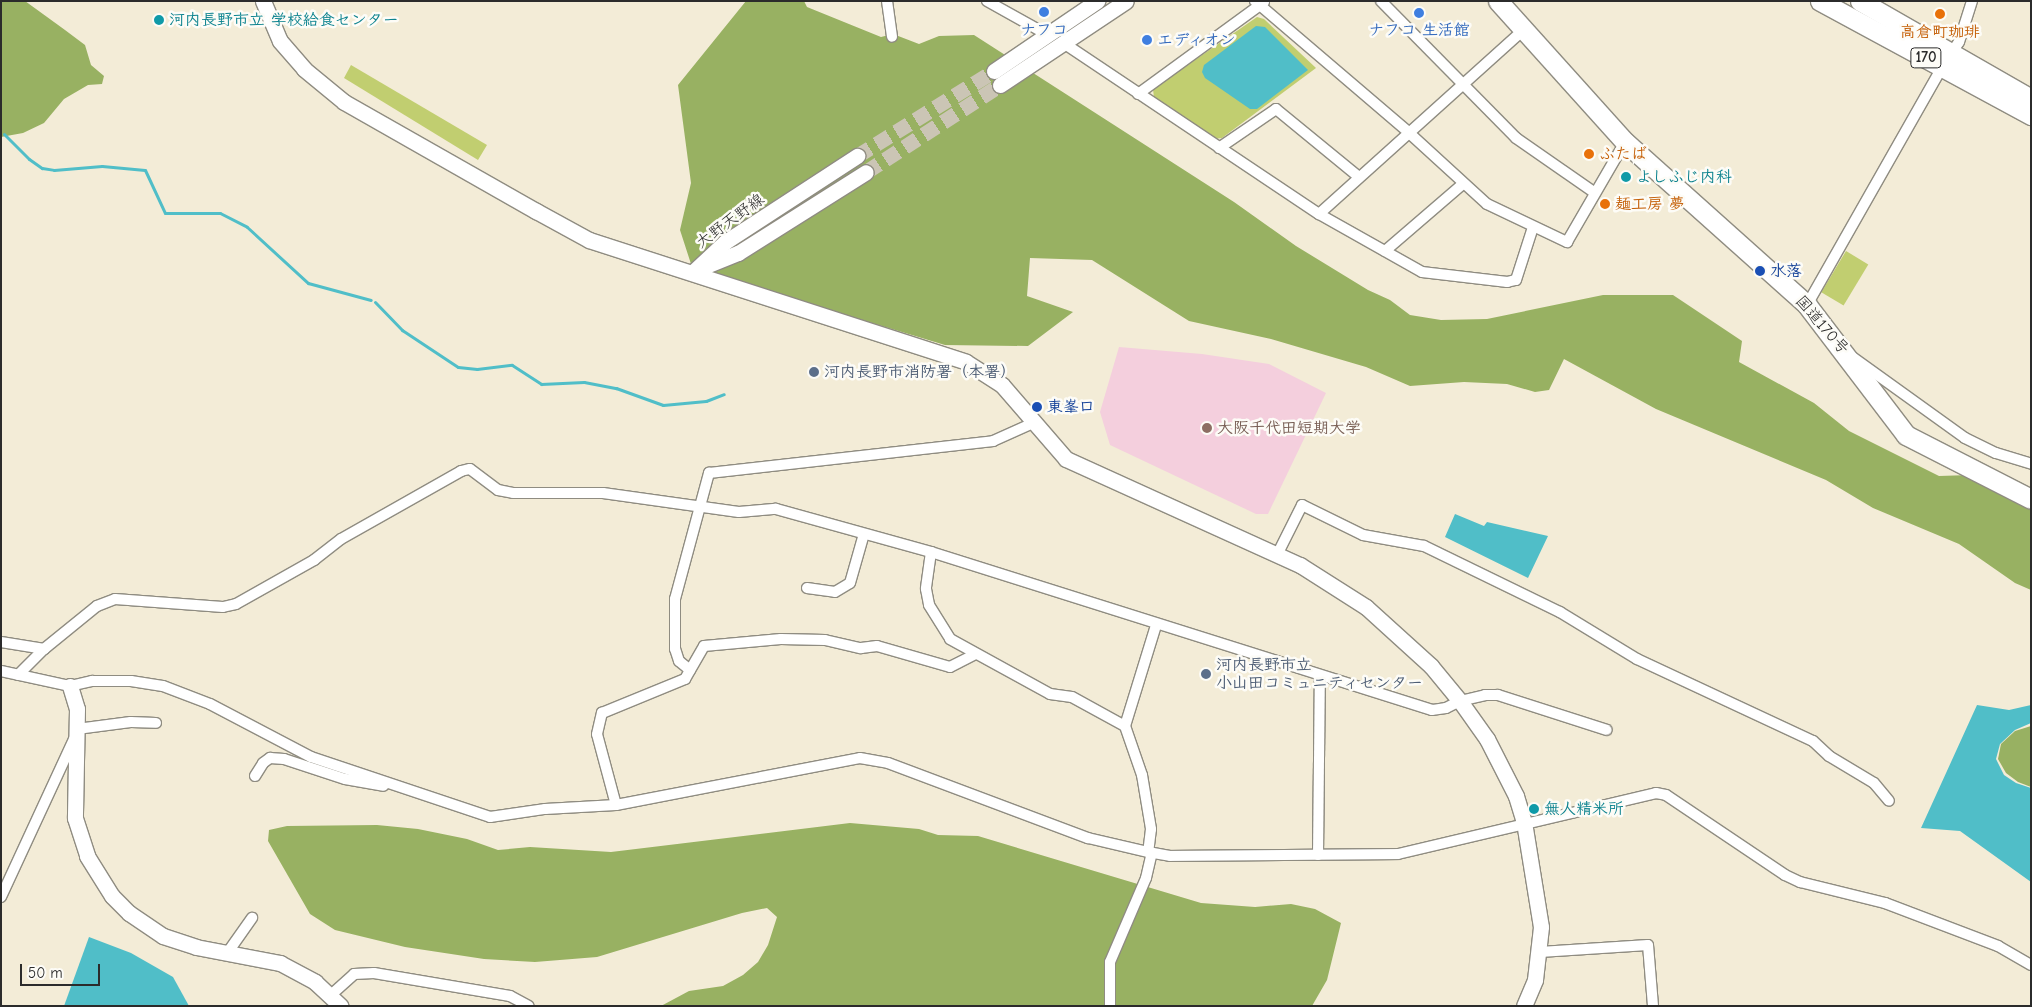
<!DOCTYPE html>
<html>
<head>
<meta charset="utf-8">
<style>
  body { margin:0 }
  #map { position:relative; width:2032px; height:1007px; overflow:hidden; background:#f3ecd7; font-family:"Comic Neue","Klee One",sans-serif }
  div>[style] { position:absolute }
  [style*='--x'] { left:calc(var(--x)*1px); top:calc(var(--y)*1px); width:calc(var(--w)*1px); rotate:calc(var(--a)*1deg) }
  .built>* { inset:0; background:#f4cfdd }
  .green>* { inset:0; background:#c1ce70; transform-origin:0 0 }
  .forest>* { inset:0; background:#98b162 }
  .water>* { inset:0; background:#50bec8 }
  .stream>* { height:3px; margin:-1.5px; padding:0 1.5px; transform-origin:1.5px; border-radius:1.5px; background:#50bec8 }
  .secondary-tunnel>* { height:15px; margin-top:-7.5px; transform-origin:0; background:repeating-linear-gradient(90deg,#cbc5b5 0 15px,transparent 0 23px) }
  .roads { filter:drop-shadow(1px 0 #8f8c81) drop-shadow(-1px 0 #8f8c81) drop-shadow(0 1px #8f8c81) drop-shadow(0 -1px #8f8c81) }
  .street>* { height:10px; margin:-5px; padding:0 5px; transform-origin:5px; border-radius:5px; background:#fff }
  .secondary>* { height:15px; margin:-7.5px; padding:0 7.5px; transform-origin:7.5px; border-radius:7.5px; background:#fff }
  .highway>* { height:19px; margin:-9.5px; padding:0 9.5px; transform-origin:9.5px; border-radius:9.5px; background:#fff }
  .dots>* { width:14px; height:14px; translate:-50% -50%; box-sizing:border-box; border:2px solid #fdfcf7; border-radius:50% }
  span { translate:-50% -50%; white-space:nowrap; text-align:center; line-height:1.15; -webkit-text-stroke:5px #fdfcf7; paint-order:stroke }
  .shield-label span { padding:1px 4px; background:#fdfcf7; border:1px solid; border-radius:4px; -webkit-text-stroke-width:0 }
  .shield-label { font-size:15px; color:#2b2b2b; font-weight:700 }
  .culture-label { font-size:16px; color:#0d838f; font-weight:700 }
  .left { translate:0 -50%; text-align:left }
  .shop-label { font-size:16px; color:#366cbe; font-weight:700 }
  .food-label { font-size:16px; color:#c56008; font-weight:700 }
  .street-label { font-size:16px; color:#2b2b2b }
  .transit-label { font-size:16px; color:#164399; font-weight:700 }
  .service-label { font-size:16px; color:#4e5e75; font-weight:700 }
  .education-label { font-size:16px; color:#785e54; font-weight:700 }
  .frame { position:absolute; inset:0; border:2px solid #2b2b2b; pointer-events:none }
  .scale { position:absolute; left:20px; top:964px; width:80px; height:22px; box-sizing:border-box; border:2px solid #2b2b2b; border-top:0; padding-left:6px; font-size:15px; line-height:18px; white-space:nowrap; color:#2b2b2b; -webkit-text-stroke:4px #fdfcf7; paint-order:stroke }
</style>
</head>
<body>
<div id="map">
  <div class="built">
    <div style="clip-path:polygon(1119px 347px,1202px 354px,1269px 364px,1326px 393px,1268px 514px,1256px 514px,1110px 445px,1100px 412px)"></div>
  </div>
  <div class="green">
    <div style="clip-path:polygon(1257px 17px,1264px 19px,1316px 68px,1222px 138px,1214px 139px,1154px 98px,1153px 89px)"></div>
    <div style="clip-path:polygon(351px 65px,487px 145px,478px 160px,344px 78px)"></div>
    <div style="left:1846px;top:251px;width:26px;height:48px;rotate:31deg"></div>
  </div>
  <div class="forest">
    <div style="clip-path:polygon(1px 1px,25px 1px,65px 30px,85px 45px,91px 65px,104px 76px,102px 84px,88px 85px,64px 99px,44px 123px,23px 133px,1px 137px)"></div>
    <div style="clip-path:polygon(746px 1px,804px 1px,807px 7px,881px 37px,893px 34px,919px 44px,939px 36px,974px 35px,1234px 202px,1296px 246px,1368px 290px,1390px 300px,1410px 315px,1441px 320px,1487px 319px,1603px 295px,1673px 295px,1742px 341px,1739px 362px,1814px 403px,1849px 431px,1939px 476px,1970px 475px,2031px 509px,2031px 590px,2015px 583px,1959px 544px,1873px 508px,1826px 480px,1656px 409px,1564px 359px,1549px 390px,1535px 392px,1507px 384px,1464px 382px,1410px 386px,1366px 367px,1271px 339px,1189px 321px,1092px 260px,1030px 258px,1027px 296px,1073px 312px,1028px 346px,945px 345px,733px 281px,691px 264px,680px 230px,691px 183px,678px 85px)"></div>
    <div style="clip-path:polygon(2031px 726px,2031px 787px,2018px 782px,2006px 773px,1998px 759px,2001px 744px,2015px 731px)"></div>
    <div style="clip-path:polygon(850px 823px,919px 829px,938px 835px,978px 836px,1201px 903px,1255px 907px,1291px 904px,1315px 909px,1341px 923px,1327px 980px,1312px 1006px,661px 1006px,689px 991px,723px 986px,743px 975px,758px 962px,768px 945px,777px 917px,767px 908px,742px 913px,597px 957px,535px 962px,484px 959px,405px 947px,335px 930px,310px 914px,268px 841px,269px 830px,287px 826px,377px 825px,418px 829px,467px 839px,498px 850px,530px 847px,611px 852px)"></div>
  </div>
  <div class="water">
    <div style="clip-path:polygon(1256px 26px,1265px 27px,1308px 70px,1257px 109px,1250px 109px,1205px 78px,1202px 72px,1204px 65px)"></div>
    <div style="clip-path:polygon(1455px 514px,1484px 526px,1487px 522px,1548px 536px,1528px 578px,1445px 537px)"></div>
    <div style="clip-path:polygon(1977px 705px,2009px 710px,2031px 705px,2031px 723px,2015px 730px,2000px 744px,1996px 759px,2004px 775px,2016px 783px,2031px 788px,2031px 882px,1960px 831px,1921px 828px)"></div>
    <div style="clip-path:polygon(89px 937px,131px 953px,173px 977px,189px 1006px,64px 1006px)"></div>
  </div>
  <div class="stream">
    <div style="--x:4;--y:134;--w:35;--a:45"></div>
    <div style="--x:29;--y:159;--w:16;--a:35"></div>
    <div style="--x:42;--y:168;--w:12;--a:9"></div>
    <div style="--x:54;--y:170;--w:48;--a:-4.8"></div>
    <div style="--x:102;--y:166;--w:43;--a:5.3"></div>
    <div style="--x:145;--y:170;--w:47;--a:65.1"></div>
    <div style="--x:165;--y:213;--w:55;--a:0"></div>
    <div style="--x:220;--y:213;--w:30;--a:27"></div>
    <div style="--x:247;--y:227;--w:83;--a:42.6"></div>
    <div style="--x:308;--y:283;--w:65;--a:15.1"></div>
    <div style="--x:375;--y:302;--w:39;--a:46"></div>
    <div style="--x:402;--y:330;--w:67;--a:33.5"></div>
    <div style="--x:458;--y:367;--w:19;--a:6"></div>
    <div style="--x:477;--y:369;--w:35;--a:-7"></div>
    <div style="--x:512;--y:365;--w:35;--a:33"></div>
    <div style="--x:541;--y:384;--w:43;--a:-2.7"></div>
    <div style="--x:584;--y:382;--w:33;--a:11"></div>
    <div style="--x:616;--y:388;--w:50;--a:19.9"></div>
    <div style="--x:663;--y:405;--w:43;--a:-5.3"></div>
    <div style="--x:706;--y:401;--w:19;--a:-21"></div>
  </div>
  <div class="secondary-tunnel">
    <div style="--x:857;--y:156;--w:161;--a:-31.8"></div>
    <div style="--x:866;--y:172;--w:160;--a:-33"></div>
  </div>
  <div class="roads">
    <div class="street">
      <div style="--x:887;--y:1;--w:36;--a:82"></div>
      <div style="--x:987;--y:1;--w:70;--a:29.1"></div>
      <div style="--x:1255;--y:1;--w:200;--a:40.5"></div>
      <div style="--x:1407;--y:131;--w:108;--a:42.4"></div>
      <div style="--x:1487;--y:204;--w:89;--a:25.4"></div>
      <div style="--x:1567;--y:242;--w:116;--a:-59.9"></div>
      <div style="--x:1381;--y:1;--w:192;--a:45.4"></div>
      <div style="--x:1516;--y:138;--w:96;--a:34.8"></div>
      <div style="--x:1065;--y:44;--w:306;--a:33.8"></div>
      <div style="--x:1319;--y:214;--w:118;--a:29.4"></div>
      <div style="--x:1422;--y:272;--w:86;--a:6.7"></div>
      <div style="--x:1507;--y:282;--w:9;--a:-13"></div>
      <div style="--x:1516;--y:280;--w:56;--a:-72.2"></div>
      <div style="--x:1138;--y:94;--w:156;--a:-36.1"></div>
      <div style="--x:1219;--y:148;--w:69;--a:-34.4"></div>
      <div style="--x:1276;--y:109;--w:107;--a:39.3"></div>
      <div style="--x:1319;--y:214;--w:275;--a:-42"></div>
      <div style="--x:1385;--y:251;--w:103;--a:-40.7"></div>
      <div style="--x:1807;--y:305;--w:274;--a:-60.4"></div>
      <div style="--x:1942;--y:67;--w:30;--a:-56"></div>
      <div style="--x:1959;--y:42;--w:43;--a:-72.4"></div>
      <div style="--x:1851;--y:356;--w:140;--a:35.7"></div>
      <div style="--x:1965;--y:438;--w:34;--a:26"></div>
      <div style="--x:1996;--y:453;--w:37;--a:17"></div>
      <div style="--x:931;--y:552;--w:37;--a:98"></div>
      <div style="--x:926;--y:589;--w:16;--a:79"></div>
      <div style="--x:929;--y:605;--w:40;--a:58"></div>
      <div style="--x:950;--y:639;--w:114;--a:28.8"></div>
      <div style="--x:1050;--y:694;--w:22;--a:8"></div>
      <div style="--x:1072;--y:697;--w:60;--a:28.7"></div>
      <div style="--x:1125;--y:726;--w:52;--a:70.9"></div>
      <div style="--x:1142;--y:775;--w:55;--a:80.5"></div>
      <div style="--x:1151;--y:829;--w:23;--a:97"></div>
      <div style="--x:1277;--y:555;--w:56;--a:-63.4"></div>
      <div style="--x:1302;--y:505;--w:68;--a:26.2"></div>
      <div style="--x:1363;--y:535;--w:62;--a:10.2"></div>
      <div style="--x:1424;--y:546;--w:151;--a:25.9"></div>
      <div style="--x:1560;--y:612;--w:90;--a:31.4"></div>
      <div style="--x:1637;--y:659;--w:194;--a:25"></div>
      <div style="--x:1813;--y:741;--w:22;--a:43"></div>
      <div style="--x:1829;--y:756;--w:52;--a:31"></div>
      <div style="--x:1874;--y:783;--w:23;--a:50"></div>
      <div style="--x:807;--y:588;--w:28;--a:8"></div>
      <div style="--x:835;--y:592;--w:17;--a:-31"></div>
      <div style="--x:850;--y:583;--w:51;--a:-74.1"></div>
      <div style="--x:1;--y:642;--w:44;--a:9.2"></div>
      <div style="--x:690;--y:670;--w:14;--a:-141"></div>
      <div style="--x:679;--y:661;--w:13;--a:-108"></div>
      <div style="--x:675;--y:649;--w:50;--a:-90"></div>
      <div style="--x:675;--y:599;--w:131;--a:-74.9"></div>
      <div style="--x:709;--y:473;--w:286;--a:-6.4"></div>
      <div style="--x:993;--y:441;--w:44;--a:-24.2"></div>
      <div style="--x:1;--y:671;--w:71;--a:12.3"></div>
      <div style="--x:70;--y:686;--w:23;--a:-13"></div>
      <div style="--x:92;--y:681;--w:39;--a:0"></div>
      <div style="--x:131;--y:681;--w:32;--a:9"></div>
      <div style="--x:163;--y:686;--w:50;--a:21"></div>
      <div style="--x:210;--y:704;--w:114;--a:27.7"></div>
      <div style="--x:311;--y:757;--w:189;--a:18.5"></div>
      <div style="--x:490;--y:817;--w:56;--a:-8.3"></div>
      <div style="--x:545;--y:809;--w:71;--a:-3.2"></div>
      <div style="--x:616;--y:805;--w:248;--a:-10.9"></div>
      <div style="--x:860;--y:758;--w:28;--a:10"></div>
      <div style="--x:888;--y:763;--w:214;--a:20.6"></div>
      <div style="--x:1088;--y:838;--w:62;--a:13.1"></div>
      <div style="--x:1148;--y:852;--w:22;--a:10"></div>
      <div style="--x:1170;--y:856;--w:228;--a:-0.5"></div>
      <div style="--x:1398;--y:854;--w:265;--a:-13.3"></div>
      <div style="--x:1656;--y:793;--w:10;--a:11"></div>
      <div style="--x:1666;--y:795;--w:143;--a:33.9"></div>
      <div style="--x:1785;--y:875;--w:17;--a:25"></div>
      <div style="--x:1800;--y:882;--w:88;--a:13.9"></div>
      <div style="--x:1885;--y:903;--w:121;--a:20.8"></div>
      <div style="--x:1998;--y:946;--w:38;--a:30"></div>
      <div style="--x:18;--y:675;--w:37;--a:-45"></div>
      <div style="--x:44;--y:649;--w:68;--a:-39.1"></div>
      <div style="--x:97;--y:606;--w:19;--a:-21"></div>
      <div style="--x:115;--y:599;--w:108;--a:4.2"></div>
      <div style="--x:223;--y:607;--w:13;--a:-13"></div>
      <div style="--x:236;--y:604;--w:90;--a:-29.4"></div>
      <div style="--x:314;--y:560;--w:34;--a:-38"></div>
      <div style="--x:341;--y:539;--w:138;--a:-29.5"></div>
      <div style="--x:461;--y:471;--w:9;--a:-13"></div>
      <div style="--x:470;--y:469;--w:35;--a:37"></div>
      <div style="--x:498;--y:490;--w:15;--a:11"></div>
      <div style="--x:513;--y:493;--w:90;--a:0"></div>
      <div style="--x:603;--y:493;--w:137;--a:8"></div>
      <div style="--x:739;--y:512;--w:37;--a:-5"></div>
      <div style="--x:776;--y:509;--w:161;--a:15.5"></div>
      <div style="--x:931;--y:552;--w:525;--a:17.5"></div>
      <div style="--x:1432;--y:710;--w:14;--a:-8"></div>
      <div style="--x:1446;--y:708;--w:16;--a:-27"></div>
      <div style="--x:1460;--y:701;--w:26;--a:-13"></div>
      <div style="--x:1485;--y:695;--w:13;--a:0"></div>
      <div style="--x:1498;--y:695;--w:114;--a:17.8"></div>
      <div style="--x:1125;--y:726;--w:106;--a:-72.9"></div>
      <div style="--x:77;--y:729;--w:54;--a:-7.4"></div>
      <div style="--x:131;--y:722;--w:25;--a:2"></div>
      <div style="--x:255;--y:776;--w:15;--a:-58"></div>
      <div style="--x:263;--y:763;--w:9;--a:-36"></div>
      <div style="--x:270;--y:758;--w:14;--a:4"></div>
      <div style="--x:284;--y:759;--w:64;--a:18.2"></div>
      <div style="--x:345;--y:779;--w:39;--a:10"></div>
      <div style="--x:616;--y:805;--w:73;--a:-105"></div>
      <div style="--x:597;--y:734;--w:22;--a:-77"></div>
      <div style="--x:602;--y:713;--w:90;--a:-22.3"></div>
      <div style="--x:685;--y:679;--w:38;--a:-60"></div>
      <div style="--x:704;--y:646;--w:77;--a:-5.2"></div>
      <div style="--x:781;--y:639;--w:44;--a:1.3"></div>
      <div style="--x:825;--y:640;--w:37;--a:13"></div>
      <div style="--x:861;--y:648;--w:16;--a:-7"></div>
      <div style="--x:877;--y:646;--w:76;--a:16"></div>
      <div style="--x:950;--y:667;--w:29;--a:-27"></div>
      <div style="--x:1318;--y:855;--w:179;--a:-89.4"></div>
      <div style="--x:1;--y:897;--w:174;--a:-65.2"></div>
      <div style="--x:228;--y:952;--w:42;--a:-54.8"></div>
      <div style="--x:1540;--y:952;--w:108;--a:-3.7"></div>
      <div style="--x:1648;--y:945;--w:61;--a:85.3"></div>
      <div style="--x:332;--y:994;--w:30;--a:-42"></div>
      <div style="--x:354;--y:974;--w:20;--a:-3"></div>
      <div style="--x:374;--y:973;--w:138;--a:9.6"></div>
      <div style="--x:510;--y:996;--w:21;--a:28"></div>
      <div style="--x:1110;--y:1006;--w:44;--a:-90"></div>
      <div style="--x:1110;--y:962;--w:91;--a:-66.8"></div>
      <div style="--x:1146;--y:878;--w:26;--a:-77"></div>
    </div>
    <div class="secondary">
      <div style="--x:263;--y:1;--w:43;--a:67"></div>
      <div style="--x:280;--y:41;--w:37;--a:49"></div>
      <div style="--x:304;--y:69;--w:52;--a:39.5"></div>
      <div style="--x:344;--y:102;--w:221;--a:29.6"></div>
      <div style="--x:536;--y:211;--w:60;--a:28.7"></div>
      <div style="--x:589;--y:240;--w:396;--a:17.9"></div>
      <div style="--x:966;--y:362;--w:43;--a:32.6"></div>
      <div style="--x:1002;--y:385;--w:98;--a:49.1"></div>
      <div style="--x:1066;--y:459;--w:257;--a:24.4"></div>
      <div style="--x:1300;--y:565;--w:78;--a:32.5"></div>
      <div style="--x:1366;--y:607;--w:88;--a:42.2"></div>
      <div style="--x:1431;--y:666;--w:45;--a:50.4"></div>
      <div style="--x:1460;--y:701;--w:47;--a:54.6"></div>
      <div style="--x:1487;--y:739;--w:64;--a:63"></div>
      <div style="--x:1516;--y:796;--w:27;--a:73"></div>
      <div style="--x:1524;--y:822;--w:106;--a:80.8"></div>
      <div style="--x:1541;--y:927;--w:53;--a:96.5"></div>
      <div style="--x:1535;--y:980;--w:28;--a:113"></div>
      <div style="--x:994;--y:71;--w:125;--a:-34.2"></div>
      <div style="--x:1000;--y:85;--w:151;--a:-33.7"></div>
      <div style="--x:703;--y:267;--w:38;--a:-22"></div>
      <div style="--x:738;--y:253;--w:151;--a:-32.3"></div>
      <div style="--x:693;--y:272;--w:44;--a:-43.2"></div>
      <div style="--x:725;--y:242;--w:158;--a:-33.1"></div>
      <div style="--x:70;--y:686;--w:24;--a:73"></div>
      <div style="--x:77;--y:709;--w:109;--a:91.1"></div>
      <div style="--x:75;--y:818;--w:40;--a:72"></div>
      <div style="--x:87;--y:856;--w:47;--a:58"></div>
      <div style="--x:112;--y:896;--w:24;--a:45"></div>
      <div style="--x:129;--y:913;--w:41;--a:34.1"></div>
      <div style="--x:163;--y:936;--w:35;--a:18"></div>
      <div style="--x:196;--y:947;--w:86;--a:10.8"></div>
      <div style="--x:280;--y:963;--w:40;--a:28"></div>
      <div style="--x:315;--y:982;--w:35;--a:43"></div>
    </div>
    <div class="highway">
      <div style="--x:1498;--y:1;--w:190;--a:48"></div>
      <div style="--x:1625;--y:142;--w:244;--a:41.8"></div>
      <div style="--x:1807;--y:305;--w:163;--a:52.7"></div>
      <div style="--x:1906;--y:435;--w:140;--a:27.1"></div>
      <div style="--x:1820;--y:1;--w:240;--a:28.4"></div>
      <div style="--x:1860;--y:1;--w:197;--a:29.8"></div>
    </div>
  </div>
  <div class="dots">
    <div style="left:1044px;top:12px;background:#3f7fe0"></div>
    <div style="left:1419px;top:13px;background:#3f7fe0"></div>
    <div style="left:1940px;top:14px;background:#e8710a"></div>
    <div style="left:159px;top:20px;background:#0f9aa8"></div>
    <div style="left:1147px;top:40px;background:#3f7fe0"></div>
    <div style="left:1589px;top:154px;background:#e8710a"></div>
    <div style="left:1626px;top:177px;background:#0f9aa8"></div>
    <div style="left:1605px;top:204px;background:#e8710a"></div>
    <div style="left:1760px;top:271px;background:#1a4fb4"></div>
    <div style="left:814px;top:372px;background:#5c6f8a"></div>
    <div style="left:1037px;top:407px;background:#1a4fb4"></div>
    <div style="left:1207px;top:428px;background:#8d6e63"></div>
    <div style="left:1206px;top:674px;background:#5c6f8a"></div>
    <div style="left:1534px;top:809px;background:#0f9aa8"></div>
  </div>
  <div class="shield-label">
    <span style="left:1926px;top:58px">170</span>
  </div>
  <div class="culture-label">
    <span class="left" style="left:169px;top:20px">河内長野市立 学校給食センター</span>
    <span class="left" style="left:1636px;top:177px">よしふじ内科</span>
    <span class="left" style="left:1544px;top:809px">無人精米所</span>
  </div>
  <div class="shop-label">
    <span style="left:1044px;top:30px">ナフコ</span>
    <span style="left:1419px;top:30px">ナフコ 生活館</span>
    <span class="left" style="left:1157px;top:40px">エディオン</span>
  </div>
  <div class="food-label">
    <span style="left:1940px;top:32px">高倉町珈琲</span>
    <span class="left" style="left:1599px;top:154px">ふたば</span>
    <span class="left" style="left:1615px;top:204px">麺工房 夢</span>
  </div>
  <div class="street-label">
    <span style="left:730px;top:221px;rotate:-36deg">大野天野線</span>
    <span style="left:1822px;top:325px;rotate:49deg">国道170号</span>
  </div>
  <div class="transit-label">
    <span class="left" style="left:1770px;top:271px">水落</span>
    <span class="left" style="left:1047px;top:407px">東峯口</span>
  </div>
  <div class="service-label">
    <span class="left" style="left:824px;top:372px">河内長野市消防署（本署）</span>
    <span class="left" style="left:1216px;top:674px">河内長野市立<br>小山田コミュニティセンター</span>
  </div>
  <div class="education-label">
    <span class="left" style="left:1217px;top:428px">大阪千代田短期大学</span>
  </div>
  <div class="frame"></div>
  <div class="scale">50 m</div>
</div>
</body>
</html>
